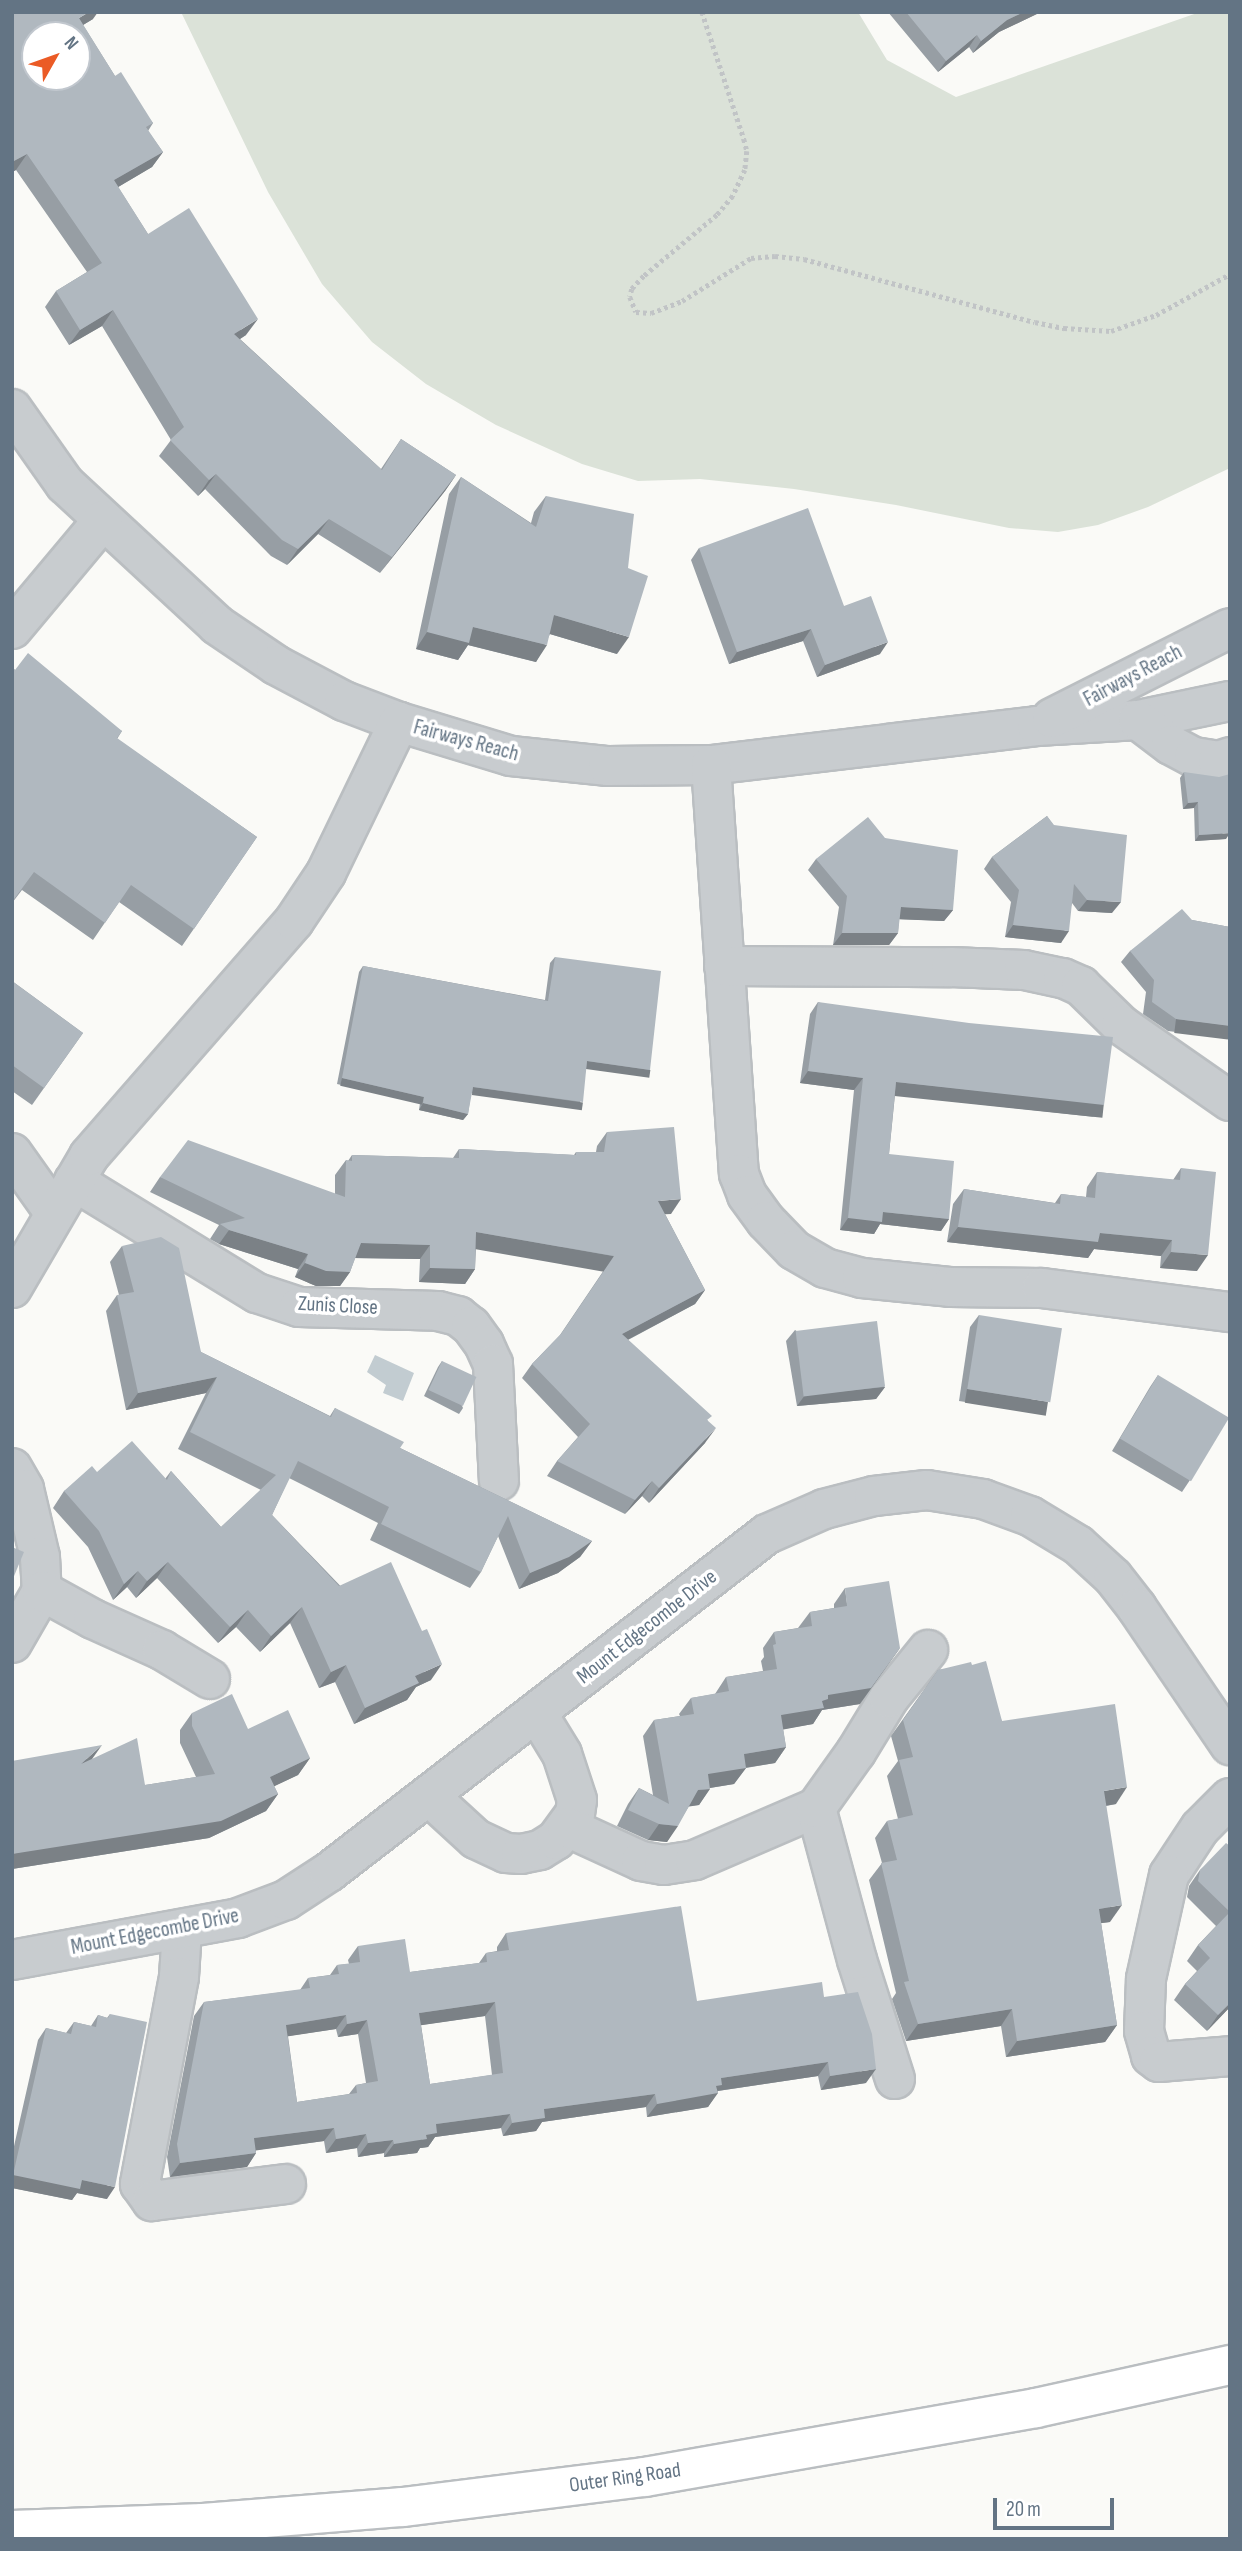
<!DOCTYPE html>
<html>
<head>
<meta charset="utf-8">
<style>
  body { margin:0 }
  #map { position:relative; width:1242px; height:2551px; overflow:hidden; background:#fafaf7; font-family:"Sofia Sans Condensed",sans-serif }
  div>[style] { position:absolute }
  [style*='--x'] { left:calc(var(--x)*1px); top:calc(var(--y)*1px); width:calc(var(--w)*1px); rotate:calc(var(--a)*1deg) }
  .green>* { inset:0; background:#dbe2d8 }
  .water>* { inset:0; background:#c2ccd1 }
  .path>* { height:4.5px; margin-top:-2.25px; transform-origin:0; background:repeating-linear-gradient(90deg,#c1c4c6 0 3.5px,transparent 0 7px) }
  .roads { filter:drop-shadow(2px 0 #babec1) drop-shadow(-2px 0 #babec1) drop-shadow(0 2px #babec1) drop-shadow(0 -2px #babec1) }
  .minor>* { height:38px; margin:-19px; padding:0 19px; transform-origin:19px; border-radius:19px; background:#c8cccf }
  .highway>* { height:38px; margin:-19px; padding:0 19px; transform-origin:19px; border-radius:19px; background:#fff }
  .wall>* { inset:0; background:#979ea4 }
  .shaded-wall>* { inset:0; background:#7b8186; transform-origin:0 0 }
  .building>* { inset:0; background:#b0b8bf; transform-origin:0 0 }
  span { translate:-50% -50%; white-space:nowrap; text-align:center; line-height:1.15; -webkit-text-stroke:7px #fff; paint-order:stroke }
  .street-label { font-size:21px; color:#637484 }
  .frame { position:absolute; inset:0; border:14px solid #637484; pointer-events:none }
  .north { position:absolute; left:21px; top:21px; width:70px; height:70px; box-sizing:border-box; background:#fff; border:2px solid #c1c7ce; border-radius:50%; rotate:50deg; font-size:19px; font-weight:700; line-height:28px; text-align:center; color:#637484 }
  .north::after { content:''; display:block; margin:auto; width:24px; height:32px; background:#eb5b26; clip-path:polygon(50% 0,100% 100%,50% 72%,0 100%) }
  .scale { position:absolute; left:993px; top:2498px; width:121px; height:32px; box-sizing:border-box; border:4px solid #637484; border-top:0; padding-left:9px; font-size:21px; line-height:24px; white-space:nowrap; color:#637484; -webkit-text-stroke:5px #fff; paint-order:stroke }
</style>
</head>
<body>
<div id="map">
  <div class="green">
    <div style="clip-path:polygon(181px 12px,858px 12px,887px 60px,956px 97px,1200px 12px,1230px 12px,1230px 468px,1148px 507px,1098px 525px,1058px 532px,1009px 528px,896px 505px,794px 489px,700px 479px,638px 481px,582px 464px,496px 425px,426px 384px,372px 342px,322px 284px,268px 192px)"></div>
  </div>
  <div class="water">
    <div style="clip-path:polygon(375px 1355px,414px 1373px,403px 1401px,383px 1393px,386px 1385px,367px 1372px)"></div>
  </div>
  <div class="path">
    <div style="--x:702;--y:12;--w:134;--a:71.7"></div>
    <div style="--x:744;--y:139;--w:12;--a:76"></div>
    <div style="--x:747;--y:151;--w:19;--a:96"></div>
    <div style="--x:745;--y:170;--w:29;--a:115"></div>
    <div style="--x:733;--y:196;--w:25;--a:130"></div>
    <div style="--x:717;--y:215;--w:95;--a:140.1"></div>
    <div style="--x:644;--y:276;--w:18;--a:133"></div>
    <div style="--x:632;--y:289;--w:8;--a:104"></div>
    <div style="--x:630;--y:297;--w:16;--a:68"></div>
    <div style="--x:636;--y:312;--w:15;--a:4"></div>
    <div style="--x:651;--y:313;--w:33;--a:-21"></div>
    <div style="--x:682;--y:301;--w:81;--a:-31.9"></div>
    <div style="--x:751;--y:258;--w:24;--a:-5"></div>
    <div style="--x:775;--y:256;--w:29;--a:6"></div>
    <div style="--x:804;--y:259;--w:239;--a:15.3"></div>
    <div style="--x:1035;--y:322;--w:30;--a:12"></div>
    <div style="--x:1064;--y:328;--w:47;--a:3.7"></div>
    <div style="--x:1111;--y:331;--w:48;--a:-19.6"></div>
    <div style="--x:1156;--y:315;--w:85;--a:-29"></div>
  </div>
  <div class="roads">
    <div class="minor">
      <div style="--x:12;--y:409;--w:92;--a:54.8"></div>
      <div style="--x:65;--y:484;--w:207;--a:42.8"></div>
      <div style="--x:217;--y:625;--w:71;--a:34.1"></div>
      <div style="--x:276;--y:665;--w:77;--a:27.9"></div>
      <div style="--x:344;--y:701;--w:59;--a:20.9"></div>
      <div style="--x:399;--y:722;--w:117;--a:16.9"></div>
      <div style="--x:511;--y:756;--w:98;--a:5.9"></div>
      <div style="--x:608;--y:766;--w:103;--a:-0.6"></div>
      <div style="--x:711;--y:765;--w:328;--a:-6.8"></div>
      <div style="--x:1037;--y:726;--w:101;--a:-3.4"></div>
      <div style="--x:1138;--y:720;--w:94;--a:-11.7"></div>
      <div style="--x:12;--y:629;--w:142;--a:-50.1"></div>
      <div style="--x:1052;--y:718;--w:199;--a:-26.8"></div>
      <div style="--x:1138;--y:720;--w:41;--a:37.1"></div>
      <div style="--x:1171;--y:745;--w:26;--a:28"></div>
      <div style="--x:1194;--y:757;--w:24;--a:9"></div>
      <div style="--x:1218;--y:761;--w:13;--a:-18"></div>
      <div style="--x:711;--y:765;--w:410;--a:86.1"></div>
      <div style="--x:739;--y:1174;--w:22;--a:69"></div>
      <div style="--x:747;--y:1195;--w:32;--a:54"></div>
      <div style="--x:766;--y:1221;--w:40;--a:46"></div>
      <div style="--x:794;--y:1250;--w:36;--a:30"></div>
      <div style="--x:825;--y:1268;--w:38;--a:15"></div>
      <div style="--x:862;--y:1278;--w:88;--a:5.8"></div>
      <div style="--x:950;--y:1287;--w:92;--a:0.6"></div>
      <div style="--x:1042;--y:1288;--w:190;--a:7.3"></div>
      <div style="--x:724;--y:966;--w:227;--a:0.3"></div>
      <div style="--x:951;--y:967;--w:73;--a:2.4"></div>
      <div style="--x:1024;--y:970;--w:40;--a:12"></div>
      <div style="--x:1063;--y:978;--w:20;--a:24"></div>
      <div style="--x:1081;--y:986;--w:56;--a:44.3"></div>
      <div style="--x:1121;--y:1025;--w:133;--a:34.9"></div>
      <div style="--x:12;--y:1153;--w:72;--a:54.6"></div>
      <div style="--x:74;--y:1181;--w:215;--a:31.5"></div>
      <div style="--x:257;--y:1293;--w:44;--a:18.4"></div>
      <div style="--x:299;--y:1307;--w:139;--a:1.6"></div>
      <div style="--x:438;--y:1311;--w:21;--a:14"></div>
      <div style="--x:458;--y:1316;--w:16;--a:38"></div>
      <div style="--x:471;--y:1326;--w:22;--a:54"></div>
      <div style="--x:484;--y:1344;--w:22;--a:66"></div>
      <div style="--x:493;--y:1364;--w:117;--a:87.1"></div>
      <div style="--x:12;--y:1288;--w:153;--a:-59.7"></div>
      <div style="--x:89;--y:1156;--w:312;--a:-48.9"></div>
      <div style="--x:294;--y:921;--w:58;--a:-56.3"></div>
      <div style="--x:326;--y:873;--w:168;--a:-64.2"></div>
      <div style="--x:12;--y:1468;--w:24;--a:60"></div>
      <div style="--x:24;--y:1489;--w:70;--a:76.8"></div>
      <div style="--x:40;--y:1557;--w:34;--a:87"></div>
      <div style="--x:42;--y:1591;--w:60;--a:120"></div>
      <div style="--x:42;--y:1591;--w:58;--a:28.8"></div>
      <div style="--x:93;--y:1619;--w:76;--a:24.2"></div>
      <div style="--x:162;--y:1650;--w:56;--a:31.1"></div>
      <div style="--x:429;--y:1796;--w:64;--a:42.5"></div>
      <div style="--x:476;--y:1839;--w:33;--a:25"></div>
      <div style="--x:506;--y:1853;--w:15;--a:4"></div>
      <div style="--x:521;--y:1854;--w:19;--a:-12"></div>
      <div style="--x:540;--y:1850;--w:19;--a:-32"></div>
      <div style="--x:556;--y:1840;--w:32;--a:-54"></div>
      <div style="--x:575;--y:1814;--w:14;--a:-82"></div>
      <div style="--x:577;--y:1800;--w:48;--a:-108.1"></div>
      <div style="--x:562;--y:1754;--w:48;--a:-121.4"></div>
      <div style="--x:1230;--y:1798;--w:42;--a:135"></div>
      <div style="--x:1200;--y:1828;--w:56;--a:123.4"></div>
      <div style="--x:1169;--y:1875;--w:107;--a:102.5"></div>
      <div style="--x:1146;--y:1979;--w:52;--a:92.2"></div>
      <div style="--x:1144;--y:2031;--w:26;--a:74"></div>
      <div style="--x:1151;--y:2056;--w:10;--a:37"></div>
      <div style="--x:1159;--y:2062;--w:71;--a:-4.8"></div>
      <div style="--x:567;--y:1827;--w:81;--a:24.7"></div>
      <div style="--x:641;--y:1861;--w:23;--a:10"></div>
      <div style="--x:664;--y:1865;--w:31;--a:-9"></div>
      <div style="--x:695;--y:1860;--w:132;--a:-23.3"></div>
      <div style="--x:182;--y:1929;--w:48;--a:93.6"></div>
      <div style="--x:179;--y:1977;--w:211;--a:100.7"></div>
      <div style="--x:140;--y:2184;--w:21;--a:55"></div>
      <div style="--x:152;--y:2201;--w:135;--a:-7.2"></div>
      <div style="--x:12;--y:1960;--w:230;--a:-10.5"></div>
      <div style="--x:238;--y:1918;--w:51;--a:-20.6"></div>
      <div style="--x:286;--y:1900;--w:51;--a:-33.1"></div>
      <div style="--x:329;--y:1872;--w:553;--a:-37.66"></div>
      <div style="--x:767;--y:1534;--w:62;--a:-23.7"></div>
      <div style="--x:824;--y:1509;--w:52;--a:-14.6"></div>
      <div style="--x:874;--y:1496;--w:53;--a:-6.5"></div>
      <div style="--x:927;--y:1490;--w:57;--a:9.1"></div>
      <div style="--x:983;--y:1499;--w:50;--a:19.9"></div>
      <div style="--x:1030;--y:1516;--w:56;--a:31.1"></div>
      <div style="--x:1078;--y:1545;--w:47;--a:42.4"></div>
      <div style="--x:1113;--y:1577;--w:39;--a:52"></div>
      <div style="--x:1137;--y:1608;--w:166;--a:55.8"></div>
      <div style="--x:895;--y:2079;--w:125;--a:-107.7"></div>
      <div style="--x:857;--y:1960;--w:157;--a:-105.1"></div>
      <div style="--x:816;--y:1808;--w:69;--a:-54.5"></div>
      <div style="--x:856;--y:1752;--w:63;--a:-58.6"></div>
      <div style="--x:889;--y:1698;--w:62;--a:-50.9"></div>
    </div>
    <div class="highway">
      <div style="--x:12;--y:2530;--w:191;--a:-2.1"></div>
      <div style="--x:203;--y:2523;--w:201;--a:-4.6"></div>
      <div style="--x:403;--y:2507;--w:244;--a:-7.1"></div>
      <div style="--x:645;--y:2477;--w:397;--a:-10"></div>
      <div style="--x:1036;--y:2408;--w:199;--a:-12.5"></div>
    </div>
  </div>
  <div class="wall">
    <div style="clip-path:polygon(12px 12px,93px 19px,83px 25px,115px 76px,153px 123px,148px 131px,163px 152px,152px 167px,118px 187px,148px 234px,246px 335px,240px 339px,381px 469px,401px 439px,456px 475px,445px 491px,380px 573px,318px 534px,287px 565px,271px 556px,205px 489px,198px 496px,159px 456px,171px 440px,102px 326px,69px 345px,45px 307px,56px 291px,87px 272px,16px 170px,12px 172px)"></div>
    <div style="clip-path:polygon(888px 12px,1041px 12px,999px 32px,973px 53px,969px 47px,938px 72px)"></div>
    <div style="clip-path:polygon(461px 477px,531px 523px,534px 512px,546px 496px,617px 654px,550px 634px,536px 662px,468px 645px,458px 660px,416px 649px,449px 494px)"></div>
    <div style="clip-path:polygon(699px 548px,844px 606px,880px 654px,817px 677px,803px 641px,729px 664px,691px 560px)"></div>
    <div style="clip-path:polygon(12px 667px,15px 670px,122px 731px,117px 739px,257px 837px,182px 946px,119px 902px,93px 940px,22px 890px,12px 903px)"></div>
    <div style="clip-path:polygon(1184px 772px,1226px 839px,1195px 841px,1194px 808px,1183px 809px,1180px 778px)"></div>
    <div style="clip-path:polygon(1047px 816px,1112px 913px,1078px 911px,1072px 903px,1061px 943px,1005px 937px,1011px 902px,984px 869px,992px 857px)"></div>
    <div style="clip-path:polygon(885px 838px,953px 910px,944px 921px,899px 919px,898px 933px,889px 945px,833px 945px,839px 907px,808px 870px,816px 859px)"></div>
    <div style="clip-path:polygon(1192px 920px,1230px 927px,1230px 1039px,1168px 1031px,1143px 1014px,1146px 992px,1121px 962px,1130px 951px)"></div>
    <div style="clip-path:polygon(555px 957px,650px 1070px,645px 1076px,586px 1068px,579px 1108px,471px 1093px,468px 1114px,463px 1120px,419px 1110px,420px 1103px,337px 1084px,359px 972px,363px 966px,545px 1000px,550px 963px)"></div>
    <div style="clip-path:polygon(12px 981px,83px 1033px,32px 1105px,12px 1091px)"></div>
    <div style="clip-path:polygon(818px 1002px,1095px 1117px,895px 1095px,889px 1154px,949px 1219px,941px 1231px,880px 1224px,874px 1234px,840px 1230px,854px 1090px,800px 1083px,810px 1014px)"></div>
    <div style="clip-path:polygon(607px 1132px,671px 1214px,665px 1214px,705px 1290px,695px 1304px,628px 1340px,708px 1421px,705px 1443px,649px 1503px,642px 1496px,625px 1514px,547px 1476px,557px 1461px,578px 1437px,522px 1378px,532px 1364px,560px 1335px,604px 1270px,476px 1248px,475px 1269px,465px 1284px,419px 1282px,420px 1259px,355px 1258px,350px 1272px,340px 1286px,316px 1286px,295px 1277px,298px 1269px,219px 1244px,210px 1239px,219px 1225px,150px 1192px,160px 1177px,335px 1194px,335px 1175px,346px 1160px,348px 1161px,352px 1155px,453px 1158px,459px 1149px,574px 1155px,576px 1152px,596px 1152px,597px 1146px)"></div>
    <div style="clip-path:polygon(1181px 1168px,1197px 1271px,1160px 1268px,1161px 1256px,1094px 1249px,1088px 1258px,947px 1242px,953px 1204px,964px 1189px,1055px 1203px,1061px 1194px,1086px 1197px,1087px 1187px,1097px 1172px,1173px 1180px)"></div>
    <div style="clip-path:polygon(122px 1246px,201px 1352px,330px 1416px,335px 1408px,400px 1448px,592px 1541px,580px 1557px,558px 1573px,519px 1589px,498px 1536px,481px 1572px,470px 1588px,370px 1540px,378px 1523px,289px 1478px,272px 1515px,431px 1680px,416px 1687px,407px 1700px,354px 1724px,335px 1682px,319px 1688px,290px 1623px,260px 1652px,236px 1627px,218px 1643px,157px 1578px,136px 1598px,127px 1587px,113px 1600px,88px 1547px,53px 1508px,64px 1491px,97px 1472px,165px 1479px,171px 1471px,221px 1527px,261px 1490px,178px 1449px,206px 1393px,126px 1410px,106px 1311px,117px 1295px,119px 1295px,110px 1262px)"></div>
    <div style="clip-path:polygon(979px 1315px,1040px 1414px,959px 1401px,970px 1327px)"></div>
    <div style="clip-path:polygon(795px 1330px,885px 1387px,876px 1399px,797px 1406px,786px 1341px)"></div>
    <div style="clip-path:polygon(442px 1361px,463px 1408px,459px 1414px,424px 1396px,438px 1367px)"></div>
    <div style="clip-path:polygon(1158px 1375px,1190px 1480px,1182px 1492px,1112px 1451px,1150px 1387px)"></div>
    <div style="clip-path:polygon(845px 1588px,860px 1704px,822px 1710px,813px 1724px,783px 1729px,786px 1747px,775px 1763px,746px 1768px,734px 1784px,710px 1788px,699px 1805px,689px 1806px,667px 1842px,648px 1840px,617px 1826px,628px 1804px,639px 1788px,653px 1795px,643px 1736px,654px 1720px,680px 1716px,679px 1714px,691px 1698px,715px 1694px,726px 1677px,763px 1671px,761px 1661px,764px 1657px,763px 1648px,774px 1632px,798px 1628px,810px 1612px,834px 1608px,834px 1604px)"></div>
    <div style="clip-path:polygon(972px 1665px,1002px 1721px,1116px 1804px,1106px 1806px,1110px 1922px,1101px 1923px,1117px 2025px,1105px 2042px,1006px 2057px,1001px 2026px,906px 2041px,892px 1999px,896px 1993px,869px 1880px,882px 1863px,875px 1838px,887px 1821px,898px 1819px,887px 1776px,898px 1761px,891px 1736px,938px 1670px)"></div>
    <div style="clip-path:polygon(192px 1713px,310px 1758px,298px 1775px,274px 1786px,278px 1794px,266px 1811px,209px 1838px,12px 1869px,12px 1761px,92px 1759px,145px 1785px,196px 1777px,180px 1743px,180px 1730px)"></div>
    <div style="clip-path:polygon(1230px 1846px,1230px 2007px,1207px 2031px,1174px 2000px,1185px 1984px,1197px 1971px,1187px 1961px,1198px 1945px,1216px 1926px,1187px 1897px,1189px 1886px,1200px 1870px)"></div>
    <div style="clip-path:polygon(evenodd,506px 1933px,697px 2001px,824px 1997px,866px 2083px,821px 2090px,818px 2076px,718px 2091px,708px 2107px,647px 2117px,646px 2107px,542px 2122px,536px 2131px,503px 2136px,501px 2128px,435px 2137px,428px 2147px,420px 2148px,417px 2153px,384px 2157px,384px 2153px,358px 2157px,357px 2148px,326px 2153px,324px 2141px,256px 2150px,256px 2153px,247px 2167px,170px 2177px,167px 2157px,194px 2016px,204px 2002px,300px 1990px,308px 1978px,330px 1975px,337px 1965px,349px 1964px,348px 1960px,358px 1946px,410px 1972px,479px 1963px,486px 1953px,497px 1951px,497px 1947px,506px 1933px,485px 2016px,492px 2075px,430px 2084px,421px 2025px,485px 2016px,506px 1933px,336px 2029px,338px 2037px,358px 2034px,366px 2083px,356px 2085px,349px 2094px,297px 2102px,288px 2036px,336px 2029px)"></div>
    <div style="clip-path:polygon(110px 2014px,107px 2199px,77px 2193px,72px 2200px,12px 2188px,12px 2155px,38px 2040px,46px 2028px,66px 2033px,74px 2022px,91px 2026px,98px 2015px,107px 2018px)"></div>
  </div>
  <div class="shaded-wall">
    <div style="clip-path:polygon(89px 12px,98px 12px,93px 19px,68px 34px,79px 18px)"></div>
    <div style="clip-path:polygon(1024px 12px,1041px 12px,999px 32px,973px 53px,981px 41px,1007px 20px)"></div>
    <div style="clip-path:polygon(977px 35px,969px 47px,938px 72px,946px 61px)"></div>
    <div style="clip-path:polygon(163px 152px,152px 167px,103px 196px,114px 180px)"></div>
    <div style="clip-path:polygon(27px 154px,16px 170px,12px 172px,12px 162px)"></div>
    <div style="clip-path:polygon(113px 310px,102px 326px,69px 345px,80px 330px)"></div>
    <div style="clip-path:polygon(258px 319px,246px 335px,223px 350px,234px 334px)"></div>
    <div style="clip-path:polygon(216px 474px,205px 489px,198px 496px,209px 480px)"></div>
    <div style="clip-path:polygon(456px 475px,445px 491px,380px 573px,392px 557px)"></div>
    <div style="clip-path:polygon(329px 519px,318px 534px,287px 565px,298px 549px)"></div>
    <div style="clip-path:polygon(554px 615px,629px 637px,617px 654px,543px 632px)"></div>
    <div style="clip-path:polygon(473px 627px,547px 645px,536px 662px,468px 645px,458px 660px,416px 649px,427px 632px)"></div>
    <div style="clip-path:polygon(811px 629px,803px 641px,729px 664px,737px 652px)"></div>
    <div style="clip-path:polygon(888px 642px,880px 654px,817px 677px,825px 665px)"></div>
    <div style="clip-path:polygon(1198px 802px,1194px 808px,1183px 809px,1188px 803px)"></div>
    <div style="clip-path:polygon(1230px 833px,1226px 839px,1195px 841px,1199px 835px)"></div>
    <div style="clip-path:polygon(1087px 900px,1121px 902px,1112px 913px,1078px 911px)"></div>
    <div style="clip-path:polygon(901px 907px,953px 910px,944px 921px,892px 919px)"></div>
    <div style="clip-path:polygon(1013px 925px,1069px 931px,1061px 943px,1005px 937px)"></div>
    <div style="clip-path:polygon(842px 933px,898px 933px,889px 945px,833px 945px)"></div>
    <div style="left:1176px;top:1019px;width:54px;height:14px;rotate:7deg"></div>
    <div style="left:587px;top:1061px;width:64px;height:8px;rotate:8deg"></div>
    <div style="clip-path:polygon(808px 1071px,863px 1078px,854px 1090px,800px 1083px)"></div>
    <div style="left:342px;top:1078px;width:84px;height:8px;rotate:13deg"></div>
    <div style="left:896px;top:1082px;width:209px;height:14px;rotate:6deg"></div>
    <div style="left:473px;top:1087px;width:111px;height:8px;rotate:8deg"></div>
    <div style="clip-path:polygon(423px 1103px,468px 1114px,463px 1120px,419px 1110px)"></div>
    <div style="clip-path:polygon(681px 1199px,671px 1214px,648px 1215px,658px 1201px)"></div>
    <div style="clip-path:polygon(883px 1212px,949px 1219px,941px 1231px,880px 1224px,874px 1234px,840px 1230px,848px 1218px)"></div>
    <div style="clip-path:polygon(958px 1227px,1100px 1233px,1172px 1240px,1161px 1256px,1094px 1249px,1088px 1258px,947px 1242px)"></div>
    <div style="clip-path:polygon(229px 1230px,308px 1254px,298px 1269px,219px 1244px)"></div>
    <div style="left:476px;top:1232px;width:140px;height:17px;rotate:10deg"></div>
    <div style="clip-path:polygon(361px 1243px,430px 1245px,420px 1259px,351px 1258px)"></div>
    <div style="clip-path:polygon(1171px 1252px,1208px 1255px,1197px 1271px,1160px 1268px)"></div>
    <div style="clip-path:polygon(305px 1263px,350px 1272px,340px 1286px,316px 1286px,295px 1277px)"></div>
    <div style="clip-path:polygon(430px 1268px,475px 1269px,465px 1284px,419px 1282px)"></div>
    <div style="clip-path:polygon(705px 1290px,695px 1304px,612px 1348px,622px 1334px)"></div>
    <div style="clip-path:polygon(217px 1377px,206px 1393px,126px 1410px,138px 1393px)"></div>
    <div style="clip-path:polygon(885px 1387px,876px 1399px,797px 1406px,805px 1395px)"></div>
    <div style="left:967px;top:1389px;width:82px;height:14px;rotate:9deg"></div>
    <div style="clip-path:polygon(716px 1428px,705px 1443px,649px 1503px,659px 1488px)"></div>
    <div style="clip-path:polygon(652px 1481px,642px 1496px,625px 1514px,635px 1500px)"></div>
    <div style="clip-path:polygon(592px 1541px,580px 1557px,558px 1573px,519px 1589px,530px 1573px)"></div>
    <div style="clip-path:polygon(168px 1562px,157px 1578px,136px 1598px,147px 1581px)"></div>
    <div style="clip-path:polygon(138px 1571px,127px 1587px,113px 1600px,124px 1584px)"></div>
    <div style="clip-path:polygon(302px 1607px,290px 1623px,260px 1652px,271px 1636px)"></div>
    <div style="clip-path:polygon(248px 1610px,236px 1627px,218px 1643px,230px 1627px)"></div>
    <div style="clip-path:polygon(900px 1648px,860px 1704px,822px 1710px,813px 1724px,770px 1732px,781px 1715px,822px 1701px,828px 1695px)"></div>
    <div style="clip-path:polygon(442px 1664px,431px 1680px,416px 1687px,407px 1700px,354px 1724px,365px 1708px,415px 1676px)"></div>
    <div style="clip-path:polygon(346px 1665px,335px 1682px,319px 1688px,331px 1672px)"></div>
    <div style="clip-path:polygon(102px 1745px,90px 1762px,81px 1764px)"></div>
    <div style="clip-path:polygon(786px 1747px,775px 1763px,737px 1769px,746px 1768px,734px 1784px,697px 1790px,708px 1774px,744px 1754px)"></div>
    <div style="clip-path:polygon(310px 1758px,298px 1775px,258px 1794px,270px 1777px)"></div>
    <div style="clip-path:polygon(1127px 1787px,1116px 1804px,1092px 1808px,1104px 1791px)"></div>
    <div style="clip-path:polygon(710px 1789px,699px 1805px,686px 1807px,698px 1790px)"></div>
    <div style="clip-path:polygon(278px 1794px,266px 1811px,209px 1838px,12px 1869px,12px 1854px)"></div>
    <div style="clip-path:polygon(659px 1824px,678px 1826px,667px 1842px,648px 1840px)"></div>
    <div style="clip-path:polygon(1122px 1905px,1110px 1922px,1087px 1925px,1099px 1909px)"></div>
    <div style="clip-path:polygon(495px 2002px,485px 2016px,409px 2027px,419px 2013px)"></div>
    <div style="clip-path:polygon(1230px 2003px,1230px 2007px,1207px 2031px,1218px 2015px)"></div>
    <div style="clip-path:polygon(1012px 2009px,1001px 2026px,906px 2041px,918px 2024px)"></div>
    <div style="clip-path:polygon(346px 2015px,336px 2029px,277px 2038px,286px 2025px)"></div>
    <div style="clip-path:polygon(367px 2020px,358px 2034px,338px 2037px,347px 2024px)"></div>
    <div style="clip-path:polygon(1117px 2025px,1105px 2042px,1006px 2057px,1017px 2041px)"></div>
    <div style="clip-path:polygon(828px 2062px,818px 2076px,717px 2091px,718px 2093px,708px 2107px,647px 2117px,657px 2104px,721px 2078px)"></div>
    <div style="clip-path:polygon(876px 2069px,866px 2083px,821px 2090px,830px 2076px)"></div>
    <div style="clip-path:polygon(655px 2094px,646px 2107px,542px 2122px,536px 2131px,503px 2136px,512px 2123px,544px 2109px)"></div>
    <div style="clip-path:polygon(510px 2114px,501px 2128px,435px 2137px,428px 2147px,420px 2148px,417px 2153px,384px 2157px,394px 2144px,436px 2124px)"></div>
    <div style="clip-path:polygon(334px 2128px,324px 2141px,245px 2152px,254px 2138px)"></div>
    <div style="clip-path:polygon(366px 2134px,357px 2148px,326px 2153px,336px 2139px)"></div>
    <div style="clip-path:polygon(393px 2140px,384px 2153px,358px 2157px,368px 2143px)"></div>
    <div style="clip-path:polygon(256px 2153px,247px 2167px,170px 2177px,180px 2163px)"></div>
    <div style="clip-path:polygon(13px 2175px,82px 2180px,115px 2187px,107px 2199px,77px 2193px,72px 2200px,12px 2188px,12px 2177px)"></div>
  </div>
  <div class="building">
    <div style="clip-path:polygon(evenodd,12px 12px,89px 12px,79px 18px,115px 76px,121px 72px,153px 123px,146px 127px,163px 152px,114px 180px,148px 234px,189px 208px,258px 319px,234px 334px,382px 470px,401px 439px,456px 475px,392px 557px,329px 519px,298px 549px,282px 540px,216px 474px,209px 480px,170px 440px,184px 427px,113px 310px,80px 330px,56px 291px,102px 263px,27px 154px,12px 162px,12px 12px,35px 35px,77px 35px,77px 77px,35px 77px,35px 35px)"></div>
    <div style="clip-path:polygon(906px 12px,1024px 12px,1007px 20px,981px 41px,977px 35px,946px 61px)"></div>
    <div style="clip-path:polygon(461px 477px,536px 527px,546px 496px,634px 514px,628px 568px,648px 576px,629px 637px,554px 615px,547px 645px,473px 627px,469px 643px,427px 632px)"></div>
    <div style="clip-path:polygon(808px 508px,844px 606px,871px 596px,888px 642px,825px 665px,811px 629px,737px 652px,699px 548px)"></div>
    <div style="clip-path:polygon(28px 653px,122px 731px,117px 738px,257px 837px,194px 929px,131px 885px,105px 923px,34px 872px,12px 902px,12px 667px,15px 670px)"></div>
    <div style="clip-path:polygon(1184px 772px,1219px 777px,1230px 774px,1230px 833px,1199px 835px,1198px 802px,1188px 803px)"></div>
    <div style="clip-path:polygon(1047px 816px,1054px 825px,1127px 835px,1121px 902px,1087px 900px,1074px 884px,1069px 931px,1013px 925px,1019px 890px,992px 857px)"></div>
    <div style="clip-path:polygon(868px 817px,885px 838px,958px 850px,953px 910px,901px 907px,898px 933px,842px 933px,847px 896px,816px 859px)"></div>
    <div style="clip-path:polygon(1182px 909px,1192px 920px,1230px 927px,1230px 1026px,1176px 1019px,1152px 1002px,1154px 980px,1130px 951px)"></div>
    <div style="clip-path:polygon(555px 957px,661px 971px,650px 1070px,587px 1061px,583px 1102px,473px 1087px,468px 1114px,423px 1103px,424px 1097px,342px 1078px,363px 966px,548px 1001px)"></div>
    <div style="clip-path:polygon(12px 981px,83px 1033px,44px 1088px,12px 1065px)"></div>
    <div style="clip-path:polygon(818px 1002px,969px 1023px,1113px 1037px,1104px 1105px,896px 1082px,889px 1154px,954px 1161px,949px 1219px,883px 1212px,882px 1222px,848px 1218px,863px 1078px,808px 1071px)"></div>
    <div style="clip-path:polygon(674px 1127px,681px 1199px,658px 1201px,705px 1290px,622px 1334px,712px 1416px,707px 1420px,716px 1428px,659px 1488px,652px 1481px,635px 1500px,557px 1461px,590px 1424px,532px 1364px,561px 1334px,614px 1256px,476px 1232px,475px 1269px,430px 1268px,430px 1245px,361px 1243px,350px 1272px,326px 1271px,305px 1263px,308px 1254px,229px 1230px,220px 1224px,245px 1218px,160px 1177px,188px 1140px,345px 1197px,346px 1160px,352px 1161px,352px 1155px,459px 1158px,459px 1149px,576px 1155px,576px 1152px,604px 1152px,607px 1132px)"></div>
    <div style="clip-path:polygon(1181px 1168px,1216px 1172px,1208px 1255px,1171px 1252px,1172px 1240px,1100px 1233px,1098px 1242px,958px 1227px,964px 1189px,1060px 1204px,1061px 1194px,1095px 1198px,1097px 1172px,1180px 1180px)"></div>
    <div style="clip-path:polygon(161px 1237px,179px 1248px,201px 1352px,331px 1417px,335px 1408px,404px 1442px,400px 1448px,592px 1541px,569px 1557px,530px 1573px,508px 1516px,481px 1572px,381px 1524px,389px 1507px,298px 1461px,272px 1515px,339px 1586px,391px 1562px,422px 1631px,427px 1629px,442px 1664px,415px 1676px,419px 1683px,365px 1708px,346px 1665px,331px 1672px,302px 1607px,271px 1636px,248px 1610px,230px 1627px,168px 1562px,147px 1581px,138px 1571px,124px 1584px,99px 1531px,64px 1491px,92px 1466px,97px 1472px,132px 1441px,167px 1480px,171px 1471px,221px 1527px,276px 1475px,190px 1432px,217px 1377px,138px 1393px,117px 1295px,134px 1292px,122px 1246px)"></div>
    <div style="left:979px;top:1315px;width:84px;height:75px;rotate:9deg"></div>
    <div style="left:877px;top:1321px;width:66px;height:82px;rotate:83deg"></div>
    <div style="left:442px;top:1361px;width:38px;height:32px;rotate:25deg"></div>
    <div style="left:1158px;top:1375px;width:83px;height:74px;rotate:31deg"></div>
    <div style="clip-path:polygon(12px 1547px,24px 1552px,12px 1581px)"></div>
    <div style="clip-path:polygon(889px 1581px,900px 1648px,871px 1688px,828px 1695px,828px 1699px,822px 1701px,824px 1708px,781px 1715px,786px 1747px,744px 1754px,746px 1768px,708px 1774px,710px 1789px,698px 1790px,678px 1826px,659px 1824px,628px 1810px,639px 1788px,669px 1804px,654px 1720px,694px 1714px,691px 1698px,729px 1691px,726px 1677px,777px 1669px,773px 1645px,776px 1644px,774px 1632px,812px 1626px,810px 1612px,847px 1606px,845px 1588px)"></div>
    <div style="clip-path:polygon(986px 1661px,1002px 1721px,1115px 1704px,1127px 1787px,1104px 1791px,1122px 1905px,1099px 1909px,1117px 2025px,1017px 2041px,1012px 2009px,918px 2024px,904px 1982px,909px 1981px,881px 1863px,897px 1860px,887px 1821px,913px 1815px,899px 1760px,913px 1757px,903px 1720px,938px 1670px,971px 1662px,972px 1665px)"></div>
    <div style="clip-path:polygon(232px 1694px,248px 1729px,288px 1710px,310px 1758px,270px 1777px,278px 1794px,221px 1821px,12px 1854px,12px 1761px,102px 1745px,81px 1764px,137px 1738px,145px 1785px,215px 1774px,192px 1726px,192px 1713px)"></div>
    <div style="clip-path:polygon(1226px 1843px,1230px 1846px,1230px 2003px,1218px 2015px,1185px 1984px,1210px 1958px,1198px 1945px,1230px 1912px,1198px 1881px,1200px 1870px)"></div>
    <div style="clip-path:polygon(evenodd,681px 1906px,697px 2001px,822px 1982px,824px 1997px,858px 1992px,872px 2034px,876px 2069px,830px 2076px,828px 2062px,721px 2078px,722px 2085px,716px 2086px,718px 2093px,657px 2104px,655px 2094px,544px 2109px,545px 2118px,512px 2123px,510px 2114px,436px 2124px,437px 2133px,426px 2135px,427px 2139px,394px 2144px,393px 2140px,368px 2143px,366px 2134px,336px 2139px,334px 2128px,254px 2138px,256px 2153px,180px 2163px,177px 2144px,204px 2002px,310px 1988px,308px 1978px,339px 1974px,337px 1965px,360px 1962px,358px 1946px,405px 1939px,410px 1972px,487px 1962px,486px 1953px,509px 1950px,506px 1933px,681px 1906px,495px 2002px,503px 2073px,430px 2084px,419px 2013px,495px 2002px,681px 1906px,346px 2015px,347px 2024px,367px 2020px,378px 2081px,356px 2085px,357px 2093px,297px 2102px,286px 2025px,346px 2015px)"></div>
    <div style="clip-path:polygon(110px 2014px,147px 2022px,115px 2187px,82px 2180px,80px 2189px,13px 2175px,46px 2028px,71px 2034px,74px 2022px,96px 2027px,98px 2015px,108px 2018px)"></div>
  </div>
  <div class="street-label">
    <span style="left:1133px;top:676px;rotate:-28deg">Fairways Reach</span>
    <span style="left:466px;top:741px;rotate:15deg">Fairways Reach</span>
    <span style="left:338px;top:1306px;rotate:3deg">Zunis Close</span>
    <span style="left:647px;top:1627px;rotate:-38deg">Mount Edgecombe Drive</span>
    <span style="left:155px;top:1932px;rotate:-11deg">Mount Edgecombe Drive</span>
    <span style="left:625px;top:2478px;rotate:-8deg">Outer Ring Road</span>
  </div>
  <div class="frame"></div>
  <div class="north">N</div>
  <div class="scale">20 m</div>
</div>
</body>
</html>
